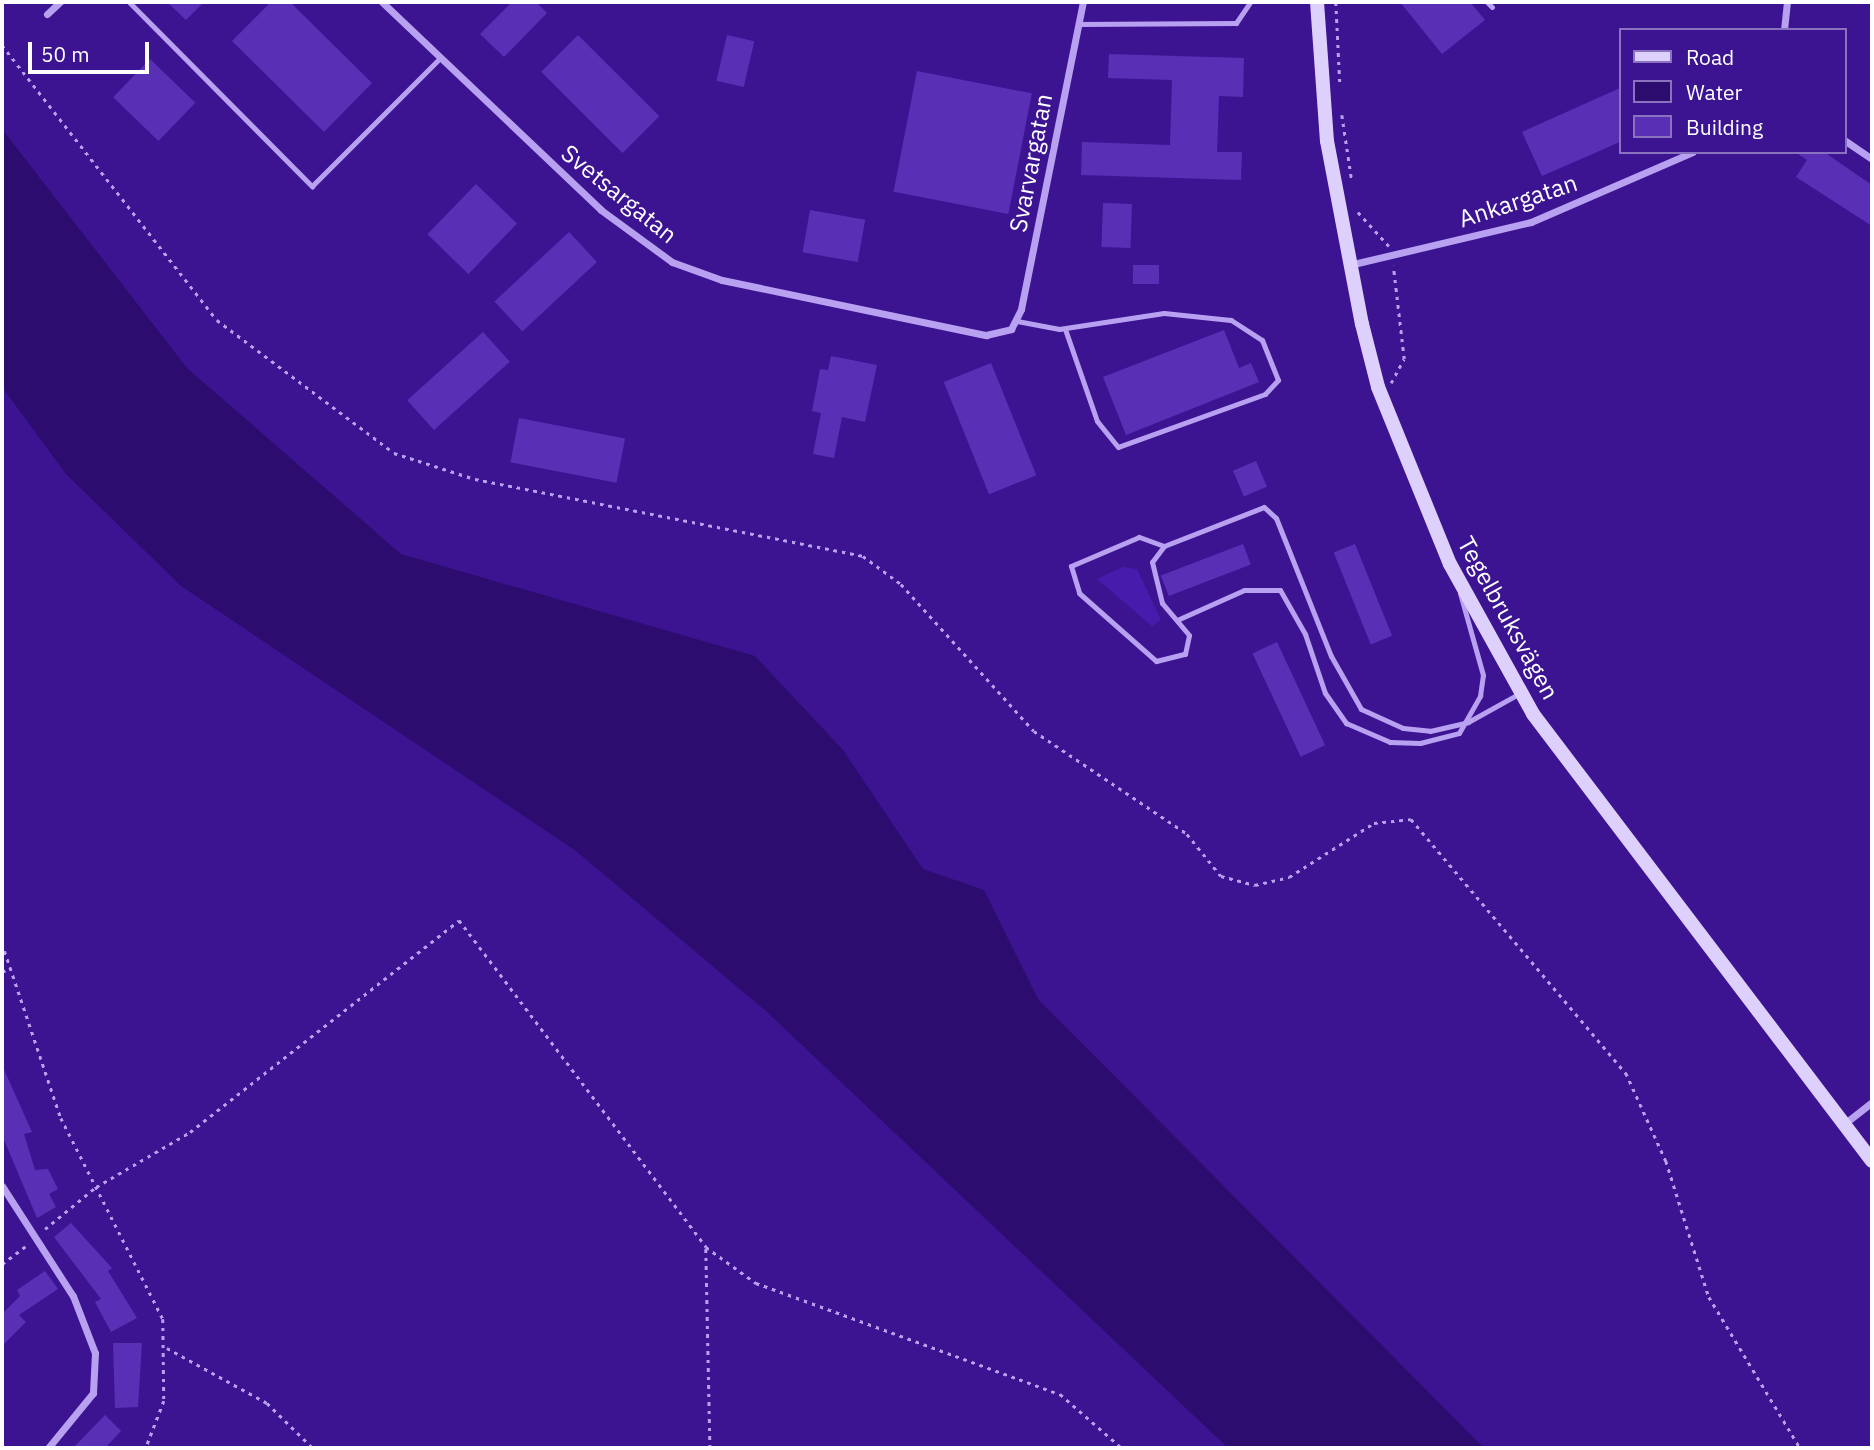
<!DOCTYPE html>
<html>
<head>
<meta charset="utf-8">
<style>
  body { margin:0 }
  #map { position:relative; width:1874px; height:1450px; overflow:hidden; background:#3c1492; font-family:"IBM Plex Sans",sans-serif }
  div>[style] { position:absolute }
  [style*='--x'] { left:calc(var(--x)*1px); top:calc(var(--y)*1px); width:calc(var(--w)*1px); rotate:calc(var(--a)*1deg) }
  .green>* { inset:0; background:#471cac }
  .water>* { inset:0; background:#2c0c6f }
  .building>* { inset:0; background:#592fb6; transform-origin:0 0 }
  .path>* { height:2.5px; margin-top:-1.25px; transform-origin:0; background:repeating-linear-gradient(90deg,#b9a1f1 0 3.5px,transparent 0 8.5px) }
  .lane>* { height:5px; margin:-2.5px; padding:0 2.5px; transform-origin:2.5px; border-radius:2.5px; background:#b9a1f1 }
  .street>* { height:7px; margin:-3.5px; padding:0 3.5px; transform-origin:3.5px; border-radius:3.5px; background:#b9a1f1 }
  .secondary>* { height:14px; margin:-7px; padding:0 7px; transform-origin:7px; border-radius:7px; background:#ded0fc }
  span { translate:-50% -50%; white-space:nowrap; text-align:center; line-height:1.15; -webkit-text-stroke:6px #3c1492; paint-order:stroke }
  .street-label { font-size:24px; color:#fff }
  .frame { position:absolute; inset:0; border:4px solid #fff; pointer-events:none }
  .legend { position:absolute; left:1619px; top:28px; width:228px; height:126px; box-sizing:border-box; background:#3c1492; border:2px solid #8a72be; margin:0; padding:9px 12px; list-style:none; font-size:21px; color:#fff }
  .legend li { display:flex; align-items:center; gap:14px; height:35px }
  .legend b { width:35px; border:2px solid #8a72be }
  .scale { position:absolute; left:28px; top:42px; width:121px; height:32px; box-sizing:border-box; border:4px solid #fff; border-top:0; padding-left:9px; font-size:21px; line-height:24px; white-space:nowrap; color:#fff; -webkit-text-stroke:5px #3c1492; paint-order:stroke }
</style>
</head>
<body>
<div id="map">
  <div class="green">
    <div style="clip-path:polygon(1123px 567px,1137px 569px,1161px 620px,1152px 626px,1097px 579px)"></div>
  </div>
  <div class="water">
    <div style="clip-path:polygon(2px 129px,187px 368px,401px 554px,755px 656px,843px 750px,923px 869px,984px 890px,1038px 999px,1484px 1448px,1228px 1448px,767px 1012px,576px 851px,181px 586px,66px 474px,2px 387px)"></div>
  </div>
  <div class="building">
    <div style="clip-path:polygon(167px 2px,204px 2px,186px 20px)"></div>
    <div style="clip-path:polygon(271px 2px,290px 2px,372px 83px,324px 132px,232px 41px)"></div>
    <div style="clip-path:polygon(512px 2px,536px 2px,547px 13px,504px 57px,480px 34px)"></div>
    <div style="clip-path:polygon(1400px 2px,1470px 2px,1485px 20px,1442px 54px)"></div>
    <div style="left:578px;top:35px;width:115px;height:52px;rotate:45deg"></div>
    <div style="left:727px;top:35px;width:28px;height:47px;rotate:13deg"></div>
    <div style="clip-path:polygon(1109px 54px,1244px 58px,1243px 97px,1219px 96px,1217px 152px,1242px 152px,1241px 180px,1081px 175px,1082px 142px,1170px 145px,1172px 80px,1108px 78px)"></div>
    <div style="left:150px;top:59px;width:63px;height:53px;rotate:44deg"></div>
    <div style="left:917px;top:71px;width:117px;height:123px;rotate:11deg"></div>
    <div style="clip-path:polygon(1620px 88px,1620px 142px,1542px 176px,1522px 132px)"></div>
    <div style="clip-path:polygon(1795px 152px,1824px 152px,1872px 185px,1872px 226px,1796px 177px,1807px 160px)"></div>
    <div style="left:476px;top:184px;width:57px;height:70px;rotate:44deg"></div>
    <div style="left:1103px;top:203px;width:29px;height:44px;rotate:2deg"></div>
    <div style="left:810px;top:210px;width:56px;height:43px;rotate:10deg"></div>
    <div style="left:569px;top:232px;width:41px;height:102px;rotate:47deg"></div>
    <div style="left:1133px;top:265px;width:26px;height:19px"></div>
    <div style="clip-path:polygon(1224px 330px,1239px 368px,1251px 363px,1259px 382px,1126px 435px,1103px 377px)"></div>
    <div style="left:483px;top:332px;width:40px;height:102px;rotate:48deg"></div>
    <div style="clip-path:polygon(831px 356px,877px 365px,865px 422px,842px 417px,834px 458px,813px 454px,821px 413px,812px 411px,820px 369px,828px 370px)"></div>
    <div style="left:991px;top:363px;width:121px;height:51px;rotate:68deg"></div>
    <div style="left:519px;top:418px;width:108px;height:45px;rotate:11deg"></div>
    <div style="left:1256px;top:461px;width:28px;height:25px;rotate:67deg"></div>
    <div style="left:1243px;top:544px;width:22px;height:88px;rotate:69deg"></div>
    <div style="left:1355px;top:544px;width:99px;height:23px;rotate:68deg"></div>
    <div style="left:1277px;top:642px;width:114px;height:27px;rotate:65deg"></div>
    <div style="clip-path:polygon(2px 1065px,32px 1132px,24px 1134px,35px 1170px,48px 1169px,58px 1189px,49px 1194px,56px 1207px,37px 1218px,2px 1135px)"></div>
    <div style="clip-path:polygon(71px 1223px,112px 1268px,108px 1271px,137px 1318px,111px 1332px,95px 1302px,101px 1299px,54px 1237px)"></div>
    <div style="clip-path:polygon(45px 1271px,58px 1289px,19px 1315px,26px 1322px,2px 1346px,2px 1314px,20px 1296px,17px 1290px)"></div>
    <div style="clip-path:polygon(113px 1343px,142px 1343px,138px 1407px,115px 1408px)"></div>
    <div style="clip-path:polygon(105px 1415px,121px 1431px,105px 1448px,73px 1448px)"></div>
  </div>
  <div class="path">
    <div style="--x:1336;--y:2;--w:82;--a:87.2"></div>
    <div style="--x:2;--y:45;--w:349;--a:52"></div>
    <div style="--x:217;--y:320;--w:221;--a:36.9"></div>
    <div style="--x:394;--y:453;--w:85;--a:17.8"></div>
    <div style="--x:475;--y:479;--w:396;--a:11.2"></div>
    <div style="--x:863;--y:556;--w:47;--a:36.4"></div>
    <div style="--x:901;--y:584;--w:198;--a:47.9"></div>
    <div style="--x:1034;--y:731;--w:184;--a:33.9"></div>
    <div style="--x:1187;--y:834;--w:54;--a:51"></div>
    <div style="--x:1221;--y:876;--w:35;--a:15"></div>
    <div style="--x:1255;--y:885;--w:35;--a:-13"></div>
    <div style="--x:1289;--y:877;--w:101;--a:-32.4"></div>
    <div style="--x:1374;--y:823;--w:37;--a:-6"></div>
    <div style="--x:1411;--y:819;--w:333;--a:49.8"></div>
    <div style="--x:1626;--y:1073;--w:97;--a:65.6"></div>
    <div style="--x:1666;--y:1161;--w:143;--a:72.5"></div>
    <div style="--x:1709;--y:1297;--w:176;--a:58.9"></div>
    <div style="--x:1342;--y:115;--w:67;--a:81.4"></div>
    <div style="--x:1358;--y:212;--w:46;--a:47.6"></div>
    <div style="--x:1391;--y:383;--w:27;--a:-62"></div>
    <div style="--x:1404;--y:359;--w:94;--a:-96.7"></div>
    <div style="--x:2;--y:943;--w:185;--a:71.4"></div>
    <div style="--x:61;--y:1118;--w:225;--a:63.1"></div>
    <div style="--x:163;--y:1319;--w:82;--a:89.3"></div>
    <div style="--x:164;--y:1401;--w:50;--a:111"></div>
    <div style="--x:2;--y:972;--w:9;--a:-27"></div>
    <div style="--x:45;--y:1229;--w:66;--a:-39.5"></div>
    <div style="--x:96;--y:1187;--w:109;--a:-30.3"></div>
    <div style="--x:190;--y:1132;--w:342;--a:-38.2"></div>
    <div style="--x:459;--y:920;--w:410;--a:52.9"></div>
    <div style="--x:706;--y:1247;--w:62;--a:35.8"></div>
    <div style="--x:756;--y:1283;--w:324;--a:20.1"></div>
    <div style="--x:1060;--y:1394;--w:82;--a:41.1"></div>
    <div style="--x:706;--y:1249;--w:199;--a:88.8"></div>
    <div style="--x:2;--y:1264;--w:31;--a:-37"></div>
    <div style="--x:167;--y:1348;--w:114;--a:28.8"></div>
    <div style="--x:267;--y:1403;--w:64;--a:44.4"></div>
  </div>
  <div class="lane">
    <div style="--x:129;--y:2;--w:260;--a:45.2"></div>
    <div style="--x:312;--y:186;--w:181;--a:-45"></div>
    <div style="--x:1487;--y:2;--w:7;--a:45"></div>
    <div style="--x:1078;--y:24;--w:158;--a:-0.4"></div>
    <div style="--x:1236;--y:23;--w:25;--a:-56"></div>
    <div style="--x:1017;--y:321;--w:43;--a:10.8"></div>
    <div style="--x:1059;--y:329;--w:106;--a:-8.7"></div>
    <div style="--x:1164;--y:313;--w:67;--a:6"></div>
    <div style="--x:1231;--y:320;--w:37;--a:33"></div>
    <div style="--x:1262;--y:340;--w:43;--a:68.2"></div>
    <div style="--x:1278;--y:380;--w:19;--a:133"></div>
    <div style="--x:1265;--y:394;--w:156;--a:160.2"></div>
    <div style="--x:1118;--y:447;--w:33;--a:-129"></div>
    <div style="--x:1097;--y:421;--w:97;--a:-109.2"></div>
    <div style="--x:1164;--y:546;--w:27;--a:-160"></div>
    <div style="--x:1139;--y:537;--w:74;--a:156.9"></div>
    <div style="--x:1071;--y:566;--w:28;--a:73"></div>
    <div style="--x:1079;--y:593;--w:103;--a:41.4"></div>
    <div style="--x:1156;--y:661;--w:30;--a:-14"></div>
    <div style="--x:1185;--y:654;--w:19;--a:-78"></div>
    <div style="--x:1189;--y:635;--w:42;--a:-130.2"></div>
    <div style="--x:1162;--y:603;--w:42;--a:-103.7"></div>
    <div style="--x:1152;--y:562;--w:20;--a:-53"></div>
    <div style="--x:1164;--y:546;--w:107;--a:-21.3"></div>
    <div style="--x:1264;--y:507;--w:16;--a:43"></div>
    <div style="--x:1276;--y:518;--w:149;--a:68.3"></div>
    <div style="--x:1331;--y:656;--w:61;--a:60.5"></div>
    <div style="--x:1361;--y:709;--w:46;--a:24.3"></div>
    <div style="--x:1403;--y:728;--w:27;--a:6"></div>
    <div style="--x:1430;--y:731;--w:39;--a:-13"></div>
    <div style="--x:1468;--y:722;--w:60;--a:-29.1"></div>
    <div style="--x:1177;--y:620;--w:73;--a:-24.1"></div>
    <div style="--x:1244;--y:590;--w:36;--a:0"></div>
    <div style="--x:1280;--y:590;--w:51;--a:60.4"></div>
    <div style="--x:1305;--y:634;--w:62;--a:71.3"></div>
    <div style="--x:1325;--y:693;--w:37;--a:55"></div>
    <div style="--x:1346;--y:723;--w:48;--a:23.4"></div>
    <div style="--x:1390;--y:742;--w:30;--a:2"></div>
    <div style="--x:1420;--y:743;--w:40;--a:-14.4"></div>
    <div style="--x:1459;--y:733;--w:43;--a:-60.4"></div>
    <div style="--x:1480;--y:696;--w:21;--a:-82"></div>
    <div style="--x:1483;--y:675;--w:85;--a:-105.7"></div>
  </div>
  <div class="street">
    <div style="--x:382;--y:2;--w:302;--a:43.5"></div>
    <div style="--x:601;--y:210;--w:88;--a:36.2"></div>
    <div style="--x:672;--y:262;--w:53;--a:19.8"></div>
    <div style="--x:722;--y:280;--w:270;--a:11.8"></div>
    <div style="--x:986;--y:335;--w:26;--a:-13"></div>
    <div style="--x:1011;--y:329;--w:22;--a:-63"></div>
    <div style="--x:1021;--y:309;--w:313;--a:-78.6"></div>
    <div style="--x:47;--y:14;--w:18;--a:-43"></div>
    <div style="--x:1784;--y:30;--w:28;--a:-84"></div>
    <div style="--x:1844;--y:140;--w:34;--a:34"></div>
    <div style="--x:1349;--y:265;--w:187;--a:-13.3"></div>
    <div style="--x:1531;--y:222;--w:176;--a:-23.4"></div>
    <div style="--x:1844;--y:1124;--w:36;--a:-38"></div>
    <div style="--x:2;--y:1186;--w:131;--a:57.2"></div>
    <div style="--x:73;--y:1296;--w:61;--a:68.9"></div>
    <div style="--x:95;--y:1353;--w:40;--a:92.9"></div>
    <div style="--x:93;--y:1393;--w:71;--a:129.3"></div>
  </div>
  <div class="secondary">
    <div style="--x:1317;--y:2;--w:139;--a:85.9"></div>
    <div style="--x:1327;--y:141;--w:186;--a:79.2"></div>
    <div style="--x:1362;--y:324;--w:65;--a:75.7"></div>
    <div style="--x:1378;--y:387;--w:191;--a:67.9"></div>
    <div style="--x:1450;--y:564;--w:171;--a:61"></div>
    <div style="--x:1533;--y:714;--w:561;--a:52.82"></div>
  </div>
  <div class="street-label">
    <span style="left:1031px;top:163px;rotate:-79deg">Svarvargatan</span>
    <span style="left:619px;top:194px;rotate:39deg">Svetsargatan</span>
    <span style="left:1518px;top:201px;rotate:-18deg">Ankargatan</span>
    <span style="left:1508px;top:618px;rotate:61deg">Tegelbruksvägen</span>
  </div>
  <div class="frame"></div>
  <ul class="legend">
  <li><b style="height:9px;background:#ded0fc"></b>Road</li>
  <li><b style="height:19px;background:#2c0c6f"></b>Water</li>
  <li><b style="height:19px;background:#592fb6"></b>Building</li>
  </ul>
  <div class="scale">50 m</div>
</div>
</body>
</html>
